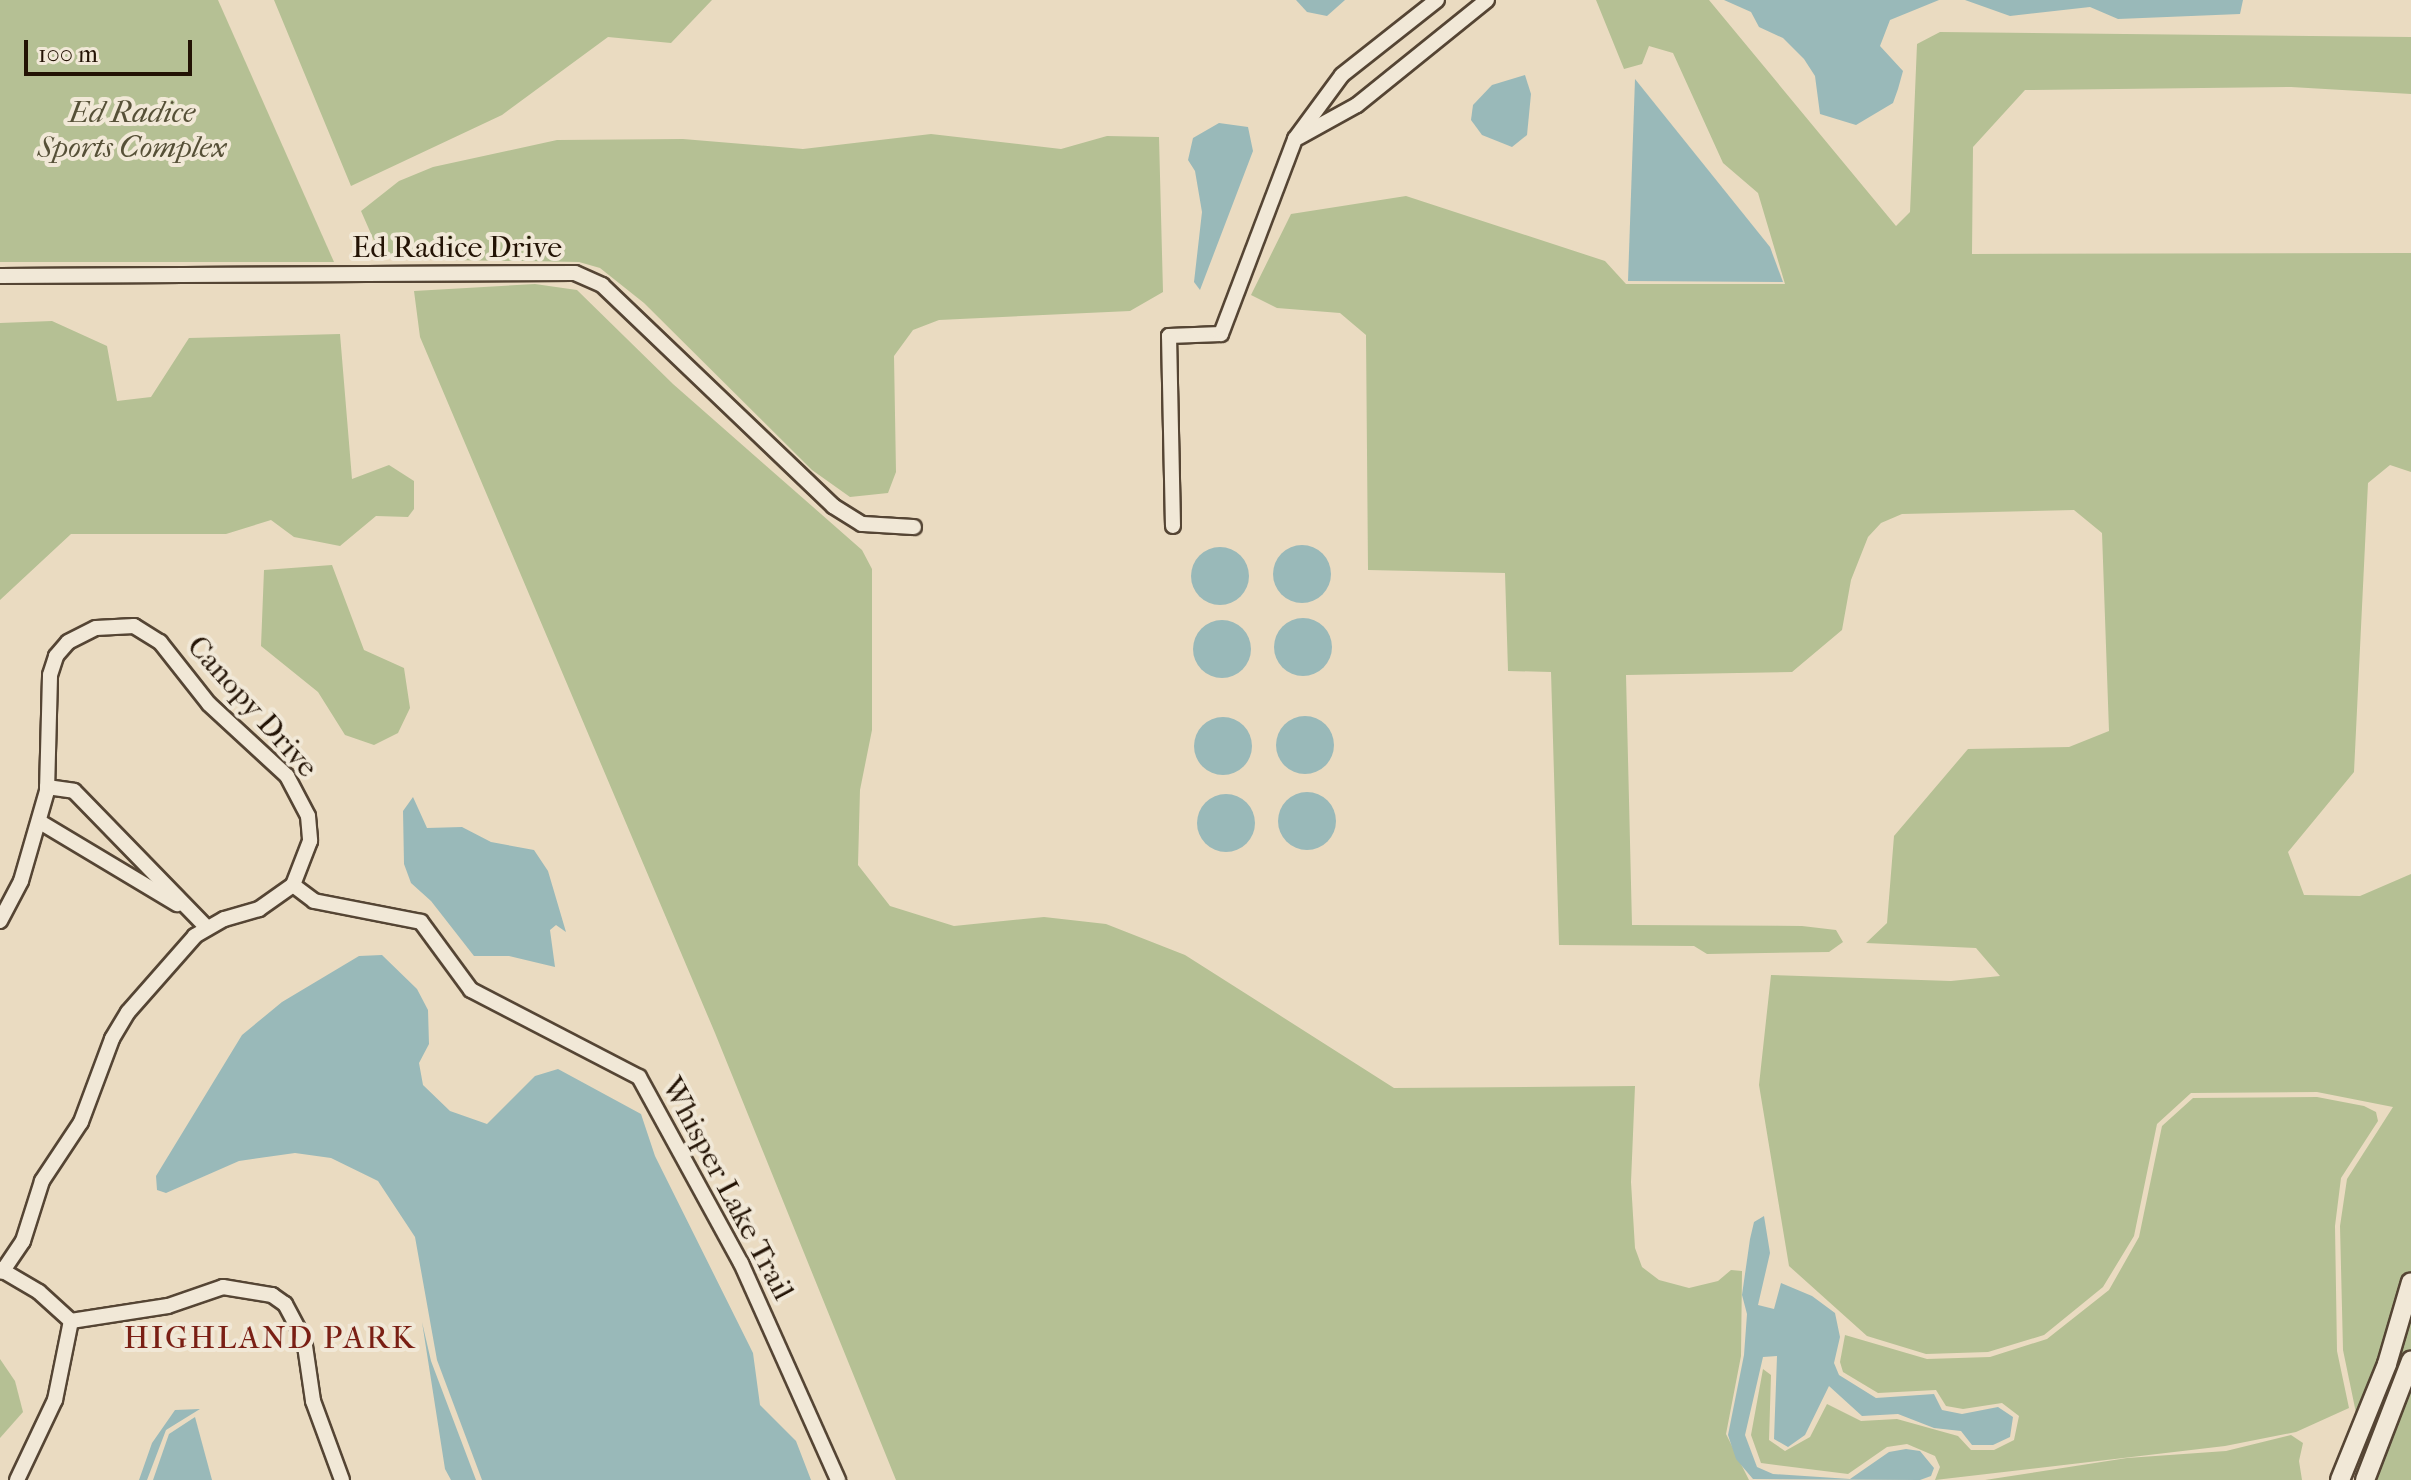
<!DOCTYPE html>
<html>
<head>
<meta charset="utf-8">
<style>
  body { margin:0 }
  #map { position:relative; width:2411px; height:1480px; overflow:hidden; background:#eadbc1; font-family:"IM FELL French Canon",serif }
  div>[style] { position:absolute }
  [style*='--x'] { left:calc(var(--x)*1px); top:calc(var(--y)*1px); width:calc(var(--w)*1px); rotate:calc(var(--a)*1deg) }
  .green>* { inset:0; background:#b5c094 }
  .water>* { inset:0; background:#99b9b9 }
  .round { border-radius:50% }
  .roads { filter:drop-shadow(2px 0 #554534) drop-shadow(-2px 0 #554534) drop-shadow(0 2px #554534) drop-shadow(0 -2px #554534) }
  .street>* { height:14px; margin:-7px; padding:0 7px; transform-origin:7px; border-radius:7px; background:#f1e8d7 }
  .secondary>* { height:18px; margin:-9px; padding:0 9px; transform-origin:9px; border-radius:9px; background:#f1e8d7 }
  span { translate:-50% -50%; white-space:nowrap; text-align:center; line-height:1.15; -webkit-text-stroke:8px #f1e8d7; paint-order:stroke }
  .park-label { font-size:30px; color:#565037; font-style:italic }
  .street-label { font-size:30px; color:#231305 }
  .neighbourhood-label { font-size:32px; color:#7a1f14; letter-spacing:2px }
  .scale { position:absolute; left:24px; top:40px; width:168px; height:36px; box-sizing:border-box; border:4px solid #231305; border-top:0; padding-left:10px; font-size:24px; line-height:28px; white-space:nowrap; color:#231305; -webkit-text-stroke:6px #f1e8d7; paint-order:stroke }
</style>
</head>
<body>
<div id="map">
  <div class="green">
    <div style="clip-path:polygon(0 0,218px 0,334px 262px,0 262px)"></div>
    <div style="clip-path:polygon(274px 0,712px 0,671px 43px,608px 37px,502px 115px,351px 186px)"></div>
    <div style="clip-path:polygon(1596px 0,1709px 0,1896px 226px,1910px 212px,1917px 44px,1940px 32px,2411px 37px,2411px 94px,2291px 87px,2025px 90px,1973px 147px,1972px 254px,2411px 253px,2411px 472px,2390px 465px,2368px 483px,2354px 772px,2288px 852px,2304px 895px,2360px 896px,2411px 874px,2411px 1480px,2364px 1480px,2362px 1442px,2343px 1350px,2340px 1226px,2347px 1179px,2393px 1107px,2317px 1092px,2191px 1093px,2157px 1124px,2134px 1236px,2103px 1287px,2044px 1335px,1988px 1352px,1926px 1354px,1867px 1336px,1789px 1266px,1759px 1085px,1771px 975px,1951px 981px,2000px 976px,1976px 948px,1866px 943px,1887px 923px,1894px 836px,1968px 749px,2069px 747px,2109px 731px,2102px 533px,2074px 510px,1902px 514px,1881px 523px,1868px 537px,1851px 580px,1842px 630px,1792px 672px,1626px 675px,1632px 925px,1802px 926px,1836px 930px,1843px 942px,1829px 952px,1707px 954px,1694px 946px,1559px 945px,1551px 672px,1508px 671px,1505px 573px,1368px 570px,1366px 335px,1340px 313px,1277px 308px,1251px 295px,1291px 214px,1406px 196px,1605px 261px,1626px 284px,1785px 284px,1758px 193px,1723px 163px,1673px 53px,1649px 46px,1642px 64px,1624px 69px)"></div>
    <div style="clip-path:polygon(931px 134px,1061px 149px,1107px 136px,1159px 137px,1163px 292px,1130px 311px,939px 320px,913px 330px,894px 356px,896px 472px,888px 493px,850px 497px,812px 470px,644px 303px,600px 268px,579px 262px,392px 259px,379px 252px,361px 211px,399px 181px,433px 167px,557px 140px,683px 139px,803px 149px)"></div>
    <div style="clip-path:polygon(535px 284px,577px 290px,673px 384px,862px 550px,872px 569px,872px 730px,860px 790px,858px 865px,890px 906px,954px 926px,1044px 917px,1106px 924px,1185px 955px,1394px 1088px,1635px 1086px,1631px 1182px,1635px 1248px,1642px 1267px,1659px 1280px,1689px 1288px,1718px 1281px,1731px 1270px,1742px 1271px,1741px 1356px,1726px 1434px,1749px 1480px,896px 1480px,715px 1033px,420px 337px,414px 291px)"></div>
    <div style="clip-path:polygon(52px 321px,107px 346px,117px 401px,151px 397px,189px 338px,340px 334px,352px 479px,389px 465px,414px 481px,414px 509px,408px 517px,376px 516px,340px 546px,294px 537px,271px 520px,226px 534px,71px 534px,0 600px,0 323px)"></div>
    <div style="clip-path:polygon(332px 565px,364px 650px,404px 668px,410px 708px,398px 733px,374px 745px,345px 735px,318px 692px,261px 646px,264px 570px)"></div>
    <div style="clip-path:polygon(2317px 1097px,2364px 1106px,2376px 1112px,2378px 1121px,2341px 1178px,2335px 1226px,2337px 1351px,2349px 1408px,2296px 1432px,2225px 1446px,1935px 1480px,1940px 1467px,1935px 1456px,1907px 1444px,1887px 1447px,1848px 1474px,1761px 1463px,1751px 1435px,1763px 1369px,1771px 1375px,1769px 1440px,1785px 1451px,1810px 1437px,1827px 1404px,1861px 1421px,1897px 1419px,1958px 1436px,1971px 1450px,1994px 1450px,2014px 1440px,2019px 1416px,2002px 1403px,1963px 1409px,1946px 1406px,1936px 1390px,1878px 1393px,1843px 1372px,1840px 1362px,1845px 1335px,1927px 1359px,1990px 1357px,2047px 1339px,2109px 1290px,2139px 1237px,2162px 1126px,2193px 1098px)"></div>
    <div style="clip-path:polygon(0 1359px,15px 1381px,23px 1412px,0 1438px)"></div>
    <div style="clip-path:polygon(2291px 1435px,2303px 1443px,2299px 1461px,2302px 1480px,1985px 1480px,2127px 1458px,2226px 1451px)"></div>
  </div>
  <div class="water">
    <div style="clip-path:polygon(1296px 0,1345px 0,1327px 16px,1307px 12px)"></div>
    <div style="clip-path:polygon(1724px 0,1939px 0,1890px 20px,1880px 46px,1903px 71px,1898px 89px,1893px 103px,1856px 125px,1820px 114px,1815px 76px,1804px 59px,1783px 38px,1759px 27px,1751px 12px)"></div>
    <div style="clip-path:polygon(1965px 0,2243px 0,2240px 14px,2118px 19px,2090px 7px,2010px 16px)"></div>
    <div style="clip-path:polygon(1525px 75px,1531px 94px,1527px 135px,1512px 147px,1482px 135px,1471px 120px,1473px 105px,1492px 85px)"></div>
    <div style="clip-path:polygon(1635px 79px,1770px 247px,1783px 282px,1628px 281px)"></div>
    <div style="clip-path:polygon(1219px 123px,1248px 127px,1253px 151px,1200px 290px,1194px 282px,1202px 212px,1195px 171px,1188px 160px,1193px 138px)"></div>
    <div class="round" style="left:1273px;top:545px;width:58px;height:58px"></div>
    <div class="round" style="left:1191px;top:547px;width:58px;height:58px"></div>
    <div class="round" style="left:1274px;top:618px;width:58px;height:58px"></div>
    <div class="round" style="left:1193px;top:620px;width:58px;height:58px"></div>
    <div class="round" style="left:1276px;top:716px;width:58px;height:58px"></div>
    <div class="round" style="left:1194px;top:717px;width:58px;height:58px"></div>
    <div class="round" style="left:1278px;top:792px;width:58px;height:58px"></div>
    <div class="round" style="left:1197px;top:794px;width:58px;height:58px"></div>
    <div style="clip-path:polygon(413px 797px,427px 828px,462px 827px,491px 842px,534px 850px,548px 871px,566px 932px,556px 925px,550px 930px,555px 967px,509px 956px,474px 956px,431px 901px,411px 883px,404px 864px,403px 811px)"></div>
    <div style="clip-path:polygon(382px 955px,417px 989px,428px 1010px,429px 1044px,419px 1063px,423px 1085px,450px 1111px,487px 1124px,535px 1076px,558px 1069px,641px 1114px,655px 1156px,753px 1353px,760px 1405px,796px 1441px,811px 1480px,482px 1480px,437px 1360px,415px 1237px,378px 1181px,331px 1158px,295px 1153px,239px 1161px,166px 1193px,157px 1190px,156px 1176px,242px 1035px,282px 1002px,359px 956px)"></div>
    <div style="clip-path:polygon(1764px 1216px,1770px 1253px,1758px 1305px,1774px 1309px,1781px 1283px,1812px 1296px,1835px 1313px,1840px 1337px,1834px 1363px,1839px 1375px,1876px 1398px,1934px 1394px,1942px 1410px,1962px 1414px,1998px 1407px,2013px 1417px,2010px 1437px,1993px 1445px,1972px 1445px,1961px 1431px,1934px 1428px,1898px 1414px,1862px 1416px,1829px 1386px,1805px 1435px,1788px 1447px,1774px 1439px,1777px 1356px,1763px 1357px,1745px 1435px,1757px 1467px,1773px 1474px,1850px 1479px,1889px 1452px,1906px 1449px,1920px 1451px,1934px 1468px,1931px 1476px,1920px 1480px,1753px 1479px,1736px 1459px,1728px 1435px,1744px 1355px,1747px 1314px,1742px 1295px,1750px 1239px,1754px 1222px)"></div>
    <div style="clip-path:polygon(422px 1322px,431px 1361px,476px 1480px,451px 1480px,445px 1469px)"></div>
    <div style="clip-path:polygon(200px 1409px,166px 1430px,147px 1480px,139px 1480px,152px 1443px,175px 1410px)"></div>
    <div style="clip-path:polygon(195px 1417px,212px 1480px,153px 1480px,169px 1434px)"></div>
  </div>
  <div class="roads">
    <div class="street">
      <div style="--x:1299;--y:137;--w:66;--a:-28.9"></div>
      <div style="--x:1357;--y:105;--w:167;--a:-38.9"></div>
      <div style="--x:0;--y:276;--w:575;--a:-0.3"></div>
      <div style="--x:575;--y:273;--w:30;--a:24"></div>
      <div style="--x:602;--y:285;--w:320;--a:43.7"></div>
      <div style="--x:833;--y:506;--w:34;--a:32"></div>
      <div style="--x:862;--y:524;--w:52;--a:3.3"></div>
      <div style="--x:1173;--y:526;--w:190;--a:-91.2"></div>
      <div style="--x:1169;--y:336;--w:52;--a:-2.2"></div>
      <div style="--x:1221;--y:334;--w:209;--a:-69.2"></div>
      <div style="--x:1295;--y:139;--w:79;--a:-53.7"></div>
      <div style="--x:1342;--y:75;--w:121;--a:-38.3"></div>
      <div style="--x:47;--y:787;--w:27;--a:8"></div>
      <div style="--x:74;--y:791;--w:191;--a:45.8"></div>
      <div style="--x:40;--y:822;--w:160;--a:30.9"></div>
      <div style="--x:293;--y:885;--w:26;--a:37"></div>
      <div style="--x:314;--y:901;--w:109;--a:11.1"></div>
      <div style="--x:421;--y:922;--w:84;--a:53.7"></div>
      <div style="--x:471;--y:990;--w:189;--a:27.4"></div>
      <div style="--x:639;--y:1077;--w:212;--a:61.3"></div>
      <div style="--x:741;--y:1263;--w:238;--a:65.9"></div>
      <div style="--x:0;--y:921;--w:45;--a:-62.3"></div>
      <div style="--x:21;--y:881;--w:94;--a:-73.9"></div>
      <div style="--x:47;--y:791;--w:116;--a:-88.5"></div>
      <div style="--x:50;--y:675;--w:20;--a:-72"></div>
      <div style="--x:56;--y:656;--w:18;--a:-49"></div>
      <div style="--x:68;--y:642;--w:31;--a:-27"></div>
      <div style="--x:96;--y:628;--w:38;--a:-3"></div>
      <div style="--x:134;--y:626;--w:31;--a:32"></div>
      <div style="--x:160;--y:642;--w:79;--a:51.7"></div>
      <div style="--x:209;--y:704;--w:106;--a:42.7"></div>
      <div style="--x:287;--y:776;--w:45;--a:62.3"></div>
      <div style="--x:308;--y:816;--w:25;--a:85"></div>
      <div style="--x:310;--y:841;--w:47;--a:111.1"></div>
      <div style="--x:293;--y:885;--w:42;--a:144.8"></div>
      <div style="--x:259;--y:909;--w:36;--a:164"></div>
      <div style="--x:224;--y:919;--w:34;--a:150"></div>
      <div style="--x:195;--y:936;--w:101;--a:131.4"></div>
      <div style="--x:128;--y:1012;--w:31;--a:121"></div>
      <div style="--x:112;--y:1039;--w:89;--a:110.5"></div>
      <div style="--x:81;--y:1122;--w:71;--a:123.5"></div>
      <div style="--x:42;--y:1181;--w:63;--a:107.6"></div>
      <div style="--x:23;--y:1241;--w:37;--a:124"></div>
      <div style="--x:0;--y:1269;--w:45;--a:30.5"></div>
      <div style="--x:39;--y:1292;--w:43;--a:42.2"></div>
      <div style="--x:71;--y:1321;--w:98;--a:-8.8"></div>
      <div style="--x:168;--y:1306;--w:58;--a:-19.1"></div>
      <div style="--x:223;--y:1287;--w:50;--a:9.3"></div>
      <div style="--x:272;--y:1295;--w:16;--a:35"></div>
      <div style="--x:285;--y:1304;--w:40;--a:62"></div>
      <div style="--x:304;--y:1339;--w:63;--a:81.7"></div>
      <div style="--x:313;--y:1401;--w:84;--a:69.8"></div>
      <div style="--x:17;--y:1480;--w:89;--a:-64.6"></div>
      <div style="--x:55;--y:1400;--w:81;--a:-78.6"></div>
    </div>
    <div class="secondary">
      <div style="--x:2340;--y:1480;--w:125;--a:-67.9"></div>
      <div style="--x:2387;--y:1364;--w:85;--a:-73.7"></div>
      <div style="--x:2365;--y:1480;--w:128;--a:-68.9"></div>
    </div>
  </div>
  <div class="park-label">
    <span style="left:132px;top:130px">Ed Radice<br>Sports Complex</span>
  </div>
  <div class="street-label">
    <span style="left:457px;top:248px">Ed Radice Drive</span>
    <span style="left:252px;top:707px;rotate:48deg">Canopy Drive</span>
    <span style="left:727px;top:1189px;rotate:62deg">Whisper Lake Trail</span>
  </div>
  <div class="neighbourhood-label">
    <span style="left:270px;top:1338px">HIGHLAND PARK</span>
  </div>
  <div class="scale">100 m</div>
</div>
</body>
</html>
